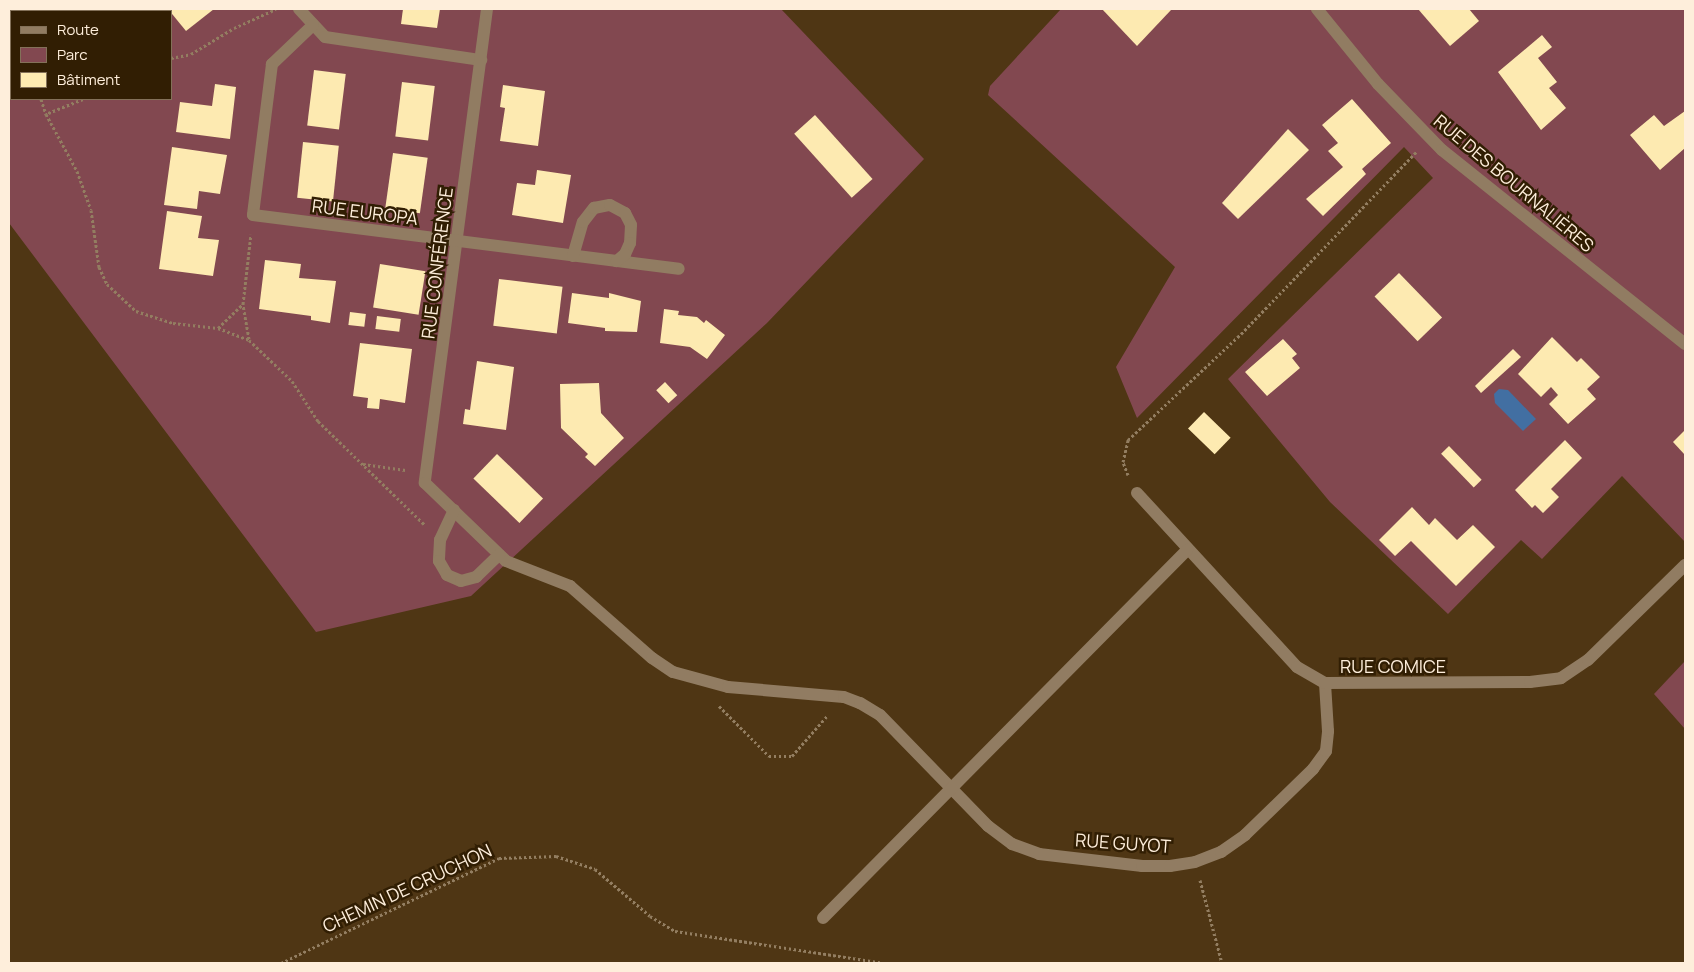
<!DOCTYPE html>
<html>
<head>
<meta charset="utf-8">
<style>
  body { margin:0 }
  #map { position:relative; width:1694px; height:972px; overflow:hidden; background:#4f3614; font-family:Manrope,sans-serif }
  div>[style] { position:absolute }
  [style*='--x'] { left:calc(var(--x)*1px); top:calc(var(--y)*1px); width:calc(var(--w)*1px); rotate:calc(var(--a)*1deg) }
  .green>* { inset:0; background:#824850 }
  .water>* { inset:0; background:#426fa2 }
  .building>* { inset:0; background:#fdeab1; transform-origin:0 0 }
  .path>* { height:3px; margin-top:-1.5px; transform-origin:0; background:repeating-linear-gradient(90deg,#937e61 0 2.5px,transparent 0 5px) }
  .minor>* { height:12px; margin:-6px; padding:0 6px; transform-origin:6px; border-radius:6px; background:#917c62 }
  span { translate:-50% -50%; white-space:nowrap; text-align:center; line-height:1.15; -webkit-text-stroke:5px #311e03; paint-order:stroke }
  .street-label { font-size:18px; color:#feeedb }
  .frame { position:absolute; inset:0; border:10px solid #feeedb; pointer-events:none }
  .legend { position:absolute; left:10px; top:10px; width:162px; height:90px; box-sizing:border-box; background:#311e03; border:1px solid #837159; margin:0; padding:6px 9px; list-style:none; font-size:15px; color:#feeedb }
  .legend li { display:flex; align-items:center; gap:10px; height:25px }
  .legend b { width:25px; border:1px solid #837159 }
</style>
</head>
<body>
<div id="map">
  <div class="green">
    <div style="clip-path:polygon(evenodd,9px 9px,781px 9px,924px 159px,767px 323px,471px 596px,316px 632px,9px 223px,9px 9px,11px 11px,171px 11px,171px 99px,11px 99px,11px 11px)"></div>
    <div style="clip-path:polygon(1061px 9px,1685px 9px,1685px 542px,1622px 476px,1542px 559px,1521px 540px,1448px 614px,1330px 502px,1228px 379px,1433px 178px,1404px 147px,1137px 418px,1116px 367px,1175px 267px,988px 95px,990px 86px)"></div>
    <div style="clip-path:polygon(1685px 661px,1685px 729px,1654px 694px)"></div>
  </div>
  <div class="water">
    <div style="clip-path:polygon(1499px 389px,1508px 390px,1536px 419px,1523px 431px,1495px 403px,1494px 394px)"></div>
  </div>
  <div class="building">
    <div style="clip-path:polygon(168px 9px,214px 9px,186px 31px)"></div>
    <div style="clip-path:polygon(403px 9px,440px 9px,437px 28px,401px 24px)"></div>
    <div style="clip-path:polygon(1102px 9px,1170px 9px,1171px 10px,1137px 46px)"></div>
    <div style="clip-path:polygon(1418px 9px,1469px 9px,1479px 21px,1450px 46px)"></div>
    <div style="clip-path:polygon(1542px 35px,1552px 47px,1538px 58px,1557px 82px,1549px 88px,1566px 108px,1541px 130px,1498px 72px)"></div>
    <div style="left:314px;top:70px;width:32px;height:56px;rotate:7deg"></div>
    <div style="left:402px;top:82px;width:33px;height:55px;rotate:7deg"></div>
    <div style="clip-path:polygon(215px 84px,236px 87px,230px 139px,176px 132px,180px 102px,212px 106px)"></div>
    <div style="clip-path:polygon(503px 85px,545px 91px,538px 146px,500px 141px,505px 108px,500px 107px)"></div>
    <div style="clip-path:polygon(1352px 99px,1391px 143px,1362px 169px,1366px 174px,1323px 216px,1306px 199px,1343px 167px,1328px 151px,1338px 143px,1322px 125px)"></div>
    <div style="clip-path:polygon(1685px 111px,1685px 148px,1660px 170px,1630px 135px,1654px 115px,1664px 126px)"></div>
    <div style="left:815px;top:115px;width:86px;height:28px;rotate:48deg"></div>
    <div style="clip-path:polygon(1288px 129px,1309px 150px,1238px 219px,1222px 203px)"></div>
    <div style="left:303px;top:142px;width:36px;height:56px;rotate:6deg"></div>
    <div style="clip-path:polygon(172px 147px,227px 155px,220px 194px,199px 191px,197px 209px,164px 205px)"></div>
    <div style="left:393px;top:153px;width:35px;height:56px;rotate:8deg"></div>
    <div style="clip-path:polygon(537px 170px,571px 175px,563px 223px,512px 215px,517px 183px,535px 185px)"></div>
    <div style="clip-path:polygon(167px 211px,202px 216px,198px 238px,219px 240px,213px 276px,159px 269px)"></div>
    <div style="clip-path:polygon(265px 260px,301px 264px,299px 278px,336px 281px,330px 323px,311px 320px,311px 316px,259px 309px)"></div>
    <div style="left:380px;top:264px;width:46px;height:44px;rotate:9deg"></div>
    <div style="left:1399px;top:273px;width:62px;height:34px;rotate:46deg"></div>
    <div style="left:499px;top:279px;width:64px;height:47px;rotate:7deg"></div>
    <div style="clip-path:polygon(572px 293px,609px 298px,609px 293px,641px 301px,637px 332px,605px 331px,605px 328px,568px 323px)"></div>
    <div style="clip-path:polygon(664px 309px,679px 311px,678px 315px,697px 317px,704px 323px,706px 320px,725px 335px,707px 359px,690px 347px,660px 343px)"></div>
    <div style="left:350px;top:312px;width:16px;height:13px;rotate:7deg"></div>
    <div style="left:377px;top:316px;width:24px;height:13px;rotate:7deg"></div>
    <div style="clip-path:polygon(1552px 337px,1577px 362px,1581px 358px,1600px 377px,1587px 389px,1596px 399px,1568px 424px,1549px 404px,1558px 395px,1551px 387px,1541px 397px,1518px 374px)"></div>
    <div style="clip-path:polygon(1283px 339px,1297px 354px,1292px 358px,1300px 368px,1267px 396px,1245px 372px)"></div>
    <div style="clip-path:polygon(360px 343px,412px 349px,405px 403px,380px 399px,379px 409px,367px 408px,368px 398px,353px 396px)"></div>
    <div style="clip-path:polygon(1513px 349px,1521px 357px,1481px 393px,1475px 386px)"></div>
    <div style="clip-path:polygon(477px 361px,514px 367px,506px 430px,463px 424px,465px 409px,470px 410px)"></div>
    <div style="left:665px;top:382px;width:18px;height:12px;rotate:47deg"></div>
    <div style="clip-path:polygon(599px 383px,601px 413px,624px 438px,595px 466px,585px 457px,588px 454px,561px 428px,560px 384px)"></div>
    <div style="left:1204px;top:412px;width:37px;height:23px;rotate:44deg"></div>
    <div style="clip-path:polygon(1685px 430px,1685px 455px,1673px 442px)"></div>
    <div style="clip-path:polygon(1565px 440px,1582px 458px,1551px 489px,1559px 497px,1543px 513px,1535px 505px,1532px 508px,1515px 490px)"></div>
    <div style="left:1449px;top:446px;width:47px;height:11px;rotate:46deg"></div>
    <div style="left:497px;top:454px;width:64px;height:34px;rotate:44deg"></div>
    <div style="clip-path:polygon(1412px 507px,1429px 525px,1435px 518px,1457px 540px,1473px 525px,1495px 547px,1456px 586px,1411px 541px,1395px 556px,1379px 540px)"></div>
  </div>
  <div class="path">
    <div style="--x:171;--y:58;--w:20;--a:-11"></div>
    <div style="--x:191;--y:54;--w:50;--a:-31.2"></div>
    <div style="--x:234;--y:28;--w:46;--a:-24.3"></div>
    <div style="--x:41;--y:99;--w:16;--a:72"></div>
    <div style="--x:83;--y:99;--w:40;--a:158"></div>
    <div style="--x:46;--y:114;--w:65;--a:61.5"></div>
    <div style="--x:77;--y:171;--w:41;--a:70.3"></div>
    <div style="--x:91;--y:210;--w:58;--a:82"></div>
    <div style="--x:99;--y:267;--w:19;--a:65"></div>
    <div style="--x:107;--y:284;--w:40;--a:43"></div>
    <div style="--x:136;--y:311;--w:39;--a:18"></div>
    <div style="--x:173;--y:323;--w:45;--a:6.3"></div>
    <div style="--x:218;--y:328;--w:33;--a:21"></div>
    <div style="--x:249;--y:340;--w:59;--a:43.6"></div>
    <div style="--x:292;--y:381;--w:48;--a:57"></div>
    <div style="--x:318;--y:421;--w:149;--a:44.2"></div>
    <div style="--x:218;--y:328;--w:33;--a:-44"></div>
    <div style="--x:249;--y:339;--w:36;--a:-100"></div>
    <div style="--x:243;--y:304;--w:70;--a:-83.5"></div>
    <div style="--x:363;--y:464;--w:43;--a:7.9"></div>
    <div style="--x:1128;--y:475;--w:14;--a:-111"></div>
    <div style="--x:1123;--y:462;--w:23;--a:-77"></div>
    <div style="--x:1128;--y:440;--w:155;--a:-43.2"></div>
    <div style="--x:1241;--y:334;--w:254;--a:-46.1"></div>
    <div style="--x:719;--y:706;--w:71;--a:45"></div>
    <div style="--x:769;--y:756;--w:23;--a:0"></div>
    <div style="--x:792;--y:756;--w:53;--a:-48.8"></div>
    <div style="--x:1200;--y:880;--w:86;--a:75.2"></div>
    <div style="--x:281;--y:963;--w:242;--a:-25.7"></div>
    <div style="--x:499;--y:858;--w:57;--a:-2"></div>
    <div style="--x:556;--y:856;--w:41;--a:18.4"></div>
    <div style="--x:595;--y:869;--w:72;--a:40.5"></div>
    <div style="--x:650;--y:916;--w:29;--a:31"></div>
    <div style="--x:675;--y:931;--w:210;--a:8.7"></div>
  </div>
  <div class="minor">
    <div style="--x:299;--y:9;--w:38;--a:47"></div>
    <div style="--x:325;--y:37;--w:158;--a:8.4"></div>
    <div style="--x:487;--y:9;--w:478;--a:97.5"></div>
    <div style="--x:425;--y:483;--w:112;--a:43.9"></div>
    <div style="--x:506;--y:561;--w:69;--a:21.3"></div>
    <div style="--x:570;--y:586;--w:109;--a:41.3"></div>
    <div style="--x:652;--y:658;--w:25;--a:34"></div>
    <div style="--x:673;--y:672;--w:57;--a:15.3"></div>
    <div style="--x:728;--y:687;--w:116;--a:4.9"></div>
    <div style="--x:844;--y:697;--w:17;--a:21"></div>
    <div style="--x:860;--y:703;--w:23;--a:31"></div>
    <div style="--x:880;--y:715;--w:155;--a:45.8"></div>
    <div style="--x:988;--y:826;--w:30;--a:37"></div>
    <div style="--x:1012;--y:844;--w:29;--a:20"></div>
    <div style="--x:1039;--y:854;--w:104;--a:6.6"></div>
    <div style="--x:1142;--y:866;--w:28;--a:0"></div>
    <div style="--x:1170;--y:866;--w:25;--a:-9"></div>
    <div style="--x:1195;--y:862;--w:28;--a:-21"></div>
    <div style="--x:1221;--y:852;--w:29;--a:-35"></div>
    <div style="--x:1245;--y:835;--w:95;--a:-44.1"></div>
    <div style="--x:1313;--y:769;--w:22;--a:-54"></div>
    <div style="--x:1326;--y:751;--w:20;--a:-84"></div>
    <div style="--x:1328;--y:731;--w:48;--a:-93.6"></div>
    <div style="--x:1317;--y:9;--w:97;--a:50.9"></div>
    <div style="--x:1378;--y:84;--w:92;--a:45.9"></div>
    <div style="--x:1442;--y:150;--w:311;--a:38.6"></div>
    <div style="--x:313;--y:25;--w:57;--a:136.4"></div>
    <div style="--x:272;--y:64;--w:152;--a:97.2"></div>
    <div style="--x:253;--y:215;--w:429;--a:7.2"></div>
    <div style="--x:573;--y:256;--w:35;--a:-74"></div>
    <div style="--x:583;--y:222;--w:18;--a:-52"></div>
    <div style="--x:594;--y:208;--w:16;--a:-11"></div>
    <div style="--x:610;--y:205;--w:17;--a:28"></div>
    <div style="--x:625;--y:213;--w:13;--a:63"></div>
    <div style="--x:631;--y:225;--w:18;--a:93"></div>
    <div style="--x:630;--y:243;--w:12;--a:114"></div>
    <div style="--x:625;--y:254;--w:11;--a:139"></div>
    <div style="--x:1137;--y:493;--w:236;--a:47.4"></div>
    <div style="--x:1297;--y:667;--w:32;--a:30"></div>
    <div style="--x:1325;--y:683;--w:205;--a:-0.3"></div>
    <div style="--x:1530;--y:682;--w:31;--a:-7"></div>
    <div style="--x:1561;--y:678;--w:32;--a:-34"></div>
    <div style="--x:1588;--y:660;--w:136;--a:-44.4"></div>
    <div style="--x:454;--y:510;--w:33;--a:115"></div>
    <div style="--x:440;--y:540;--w:21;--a:93"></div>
    <div style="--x:439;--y:561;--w:16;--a:60"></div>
    <div style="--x:447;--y:575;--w:15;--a:23"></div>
    <div style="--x:461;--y:581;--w:16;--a:-15"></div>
    <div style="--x:476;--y:577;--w:32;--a:-44"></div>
    <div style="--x:823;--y:918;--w:518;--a:-45.31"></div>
  </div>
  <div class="street-label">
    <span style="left:1514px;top:183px;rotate:40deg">RUE DES BOURNALIÈRES</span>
    <span style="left:365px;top:212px;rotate:7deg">RUE EUROPA</span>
    <span style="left:437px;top:263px;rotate:-83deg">RUE CONFÉRENCE</span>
    <span style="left:1393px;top:666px">RUE COMICE</span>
    <span style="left:1123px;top:843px;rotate:4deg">RUE GUYOT</span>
    <span style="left:407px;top:888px;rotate:-25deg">CHEMIN DE CRUCHON</span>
  </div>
  <div class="frame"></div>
  <ul class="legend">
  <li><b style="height:6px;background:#917c62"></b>Route</li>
  <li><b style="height:14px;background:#824850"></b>Parc</li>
  <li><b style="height:14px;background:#fdeab1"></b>Bâtiment</li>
  </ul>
</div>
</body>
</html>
